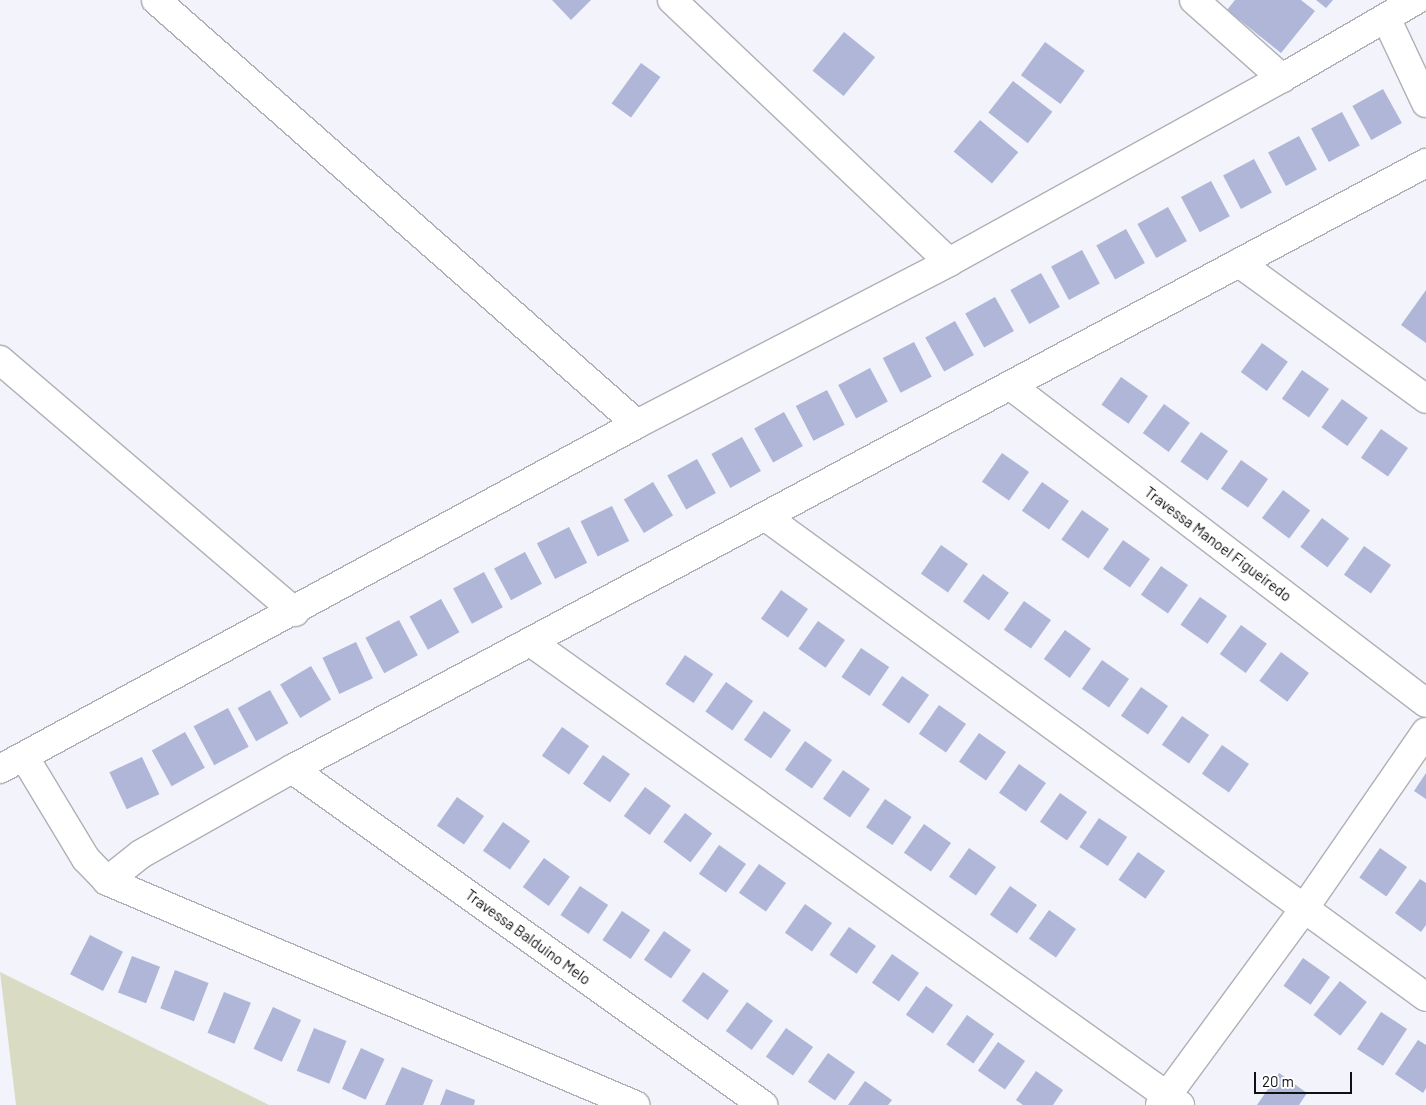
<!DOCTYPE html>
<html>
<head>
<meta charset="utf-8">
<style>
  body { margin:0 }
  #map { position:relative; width:1426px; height:1105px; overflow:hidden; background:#f2f3fb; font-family:Barlow,sans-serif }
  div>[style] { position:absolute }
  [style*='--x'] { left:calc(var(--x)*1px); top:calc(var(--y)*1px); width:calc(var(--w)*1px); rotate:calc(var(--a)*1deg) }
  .green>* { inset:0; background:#d9dcc2 }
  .building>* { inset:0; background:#afb6d8; transform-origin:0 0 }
  .roads { filter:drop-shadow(1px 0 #afb0b7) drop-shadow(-1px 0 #afb0b7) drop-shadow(0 1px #afb0b7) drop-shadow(0 -1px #afb0b7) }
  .street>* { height:28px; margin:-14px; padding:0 14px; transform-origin:14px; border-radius:14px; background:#fff }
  span { translate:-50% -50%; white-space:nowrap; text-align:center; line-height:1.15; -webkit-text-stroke:5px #fff; paint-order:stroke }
  .street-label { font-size:15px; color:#0f1012 }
  .scale { position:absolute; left:1254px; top:1072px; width:98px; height:22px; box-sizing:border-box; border:2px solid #0f1012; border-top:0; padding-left:6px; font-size:15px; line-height:18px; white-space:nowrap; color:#0f1012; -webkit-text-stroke:4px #fff; paint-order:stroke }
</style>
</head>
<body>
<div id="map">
  <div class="green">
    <div style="clip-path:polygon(0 972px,269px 1105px,16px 1105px)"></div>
  </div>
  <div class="building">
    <div style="clip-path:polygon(552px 0,591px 0,571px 20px)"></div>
    <div style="clip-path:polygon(1235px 0,1301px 0,1315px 11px,1281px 53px,1227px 10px)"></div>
    <div style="clip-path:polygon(1316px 0,1333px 0,1326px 8px)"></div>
    <div style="left:844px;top:32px;width:40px;height:50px;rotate:39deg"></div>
    <div style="left:1045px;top:42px;width:49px;height:41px;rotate:36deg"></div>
    <div style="left:641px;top:63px;width:24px;height:50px;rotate:36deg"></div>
    <div style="left:1013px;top:81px;width:50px;height:40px;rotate:38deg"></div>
    <div style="left:1383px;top:89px;width:39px;height:35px;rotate:61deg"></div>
    <div style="left:1342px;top:112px;width:38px;height:35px;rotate:62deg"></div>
    <div style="left:980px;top:120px;width:50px;height:41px;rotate:40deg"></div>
    <div style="left:1299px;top:136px;width:38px;height:35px;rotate:62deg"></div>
    <div style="left:1254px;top:159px;width:38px;height:35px;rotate:62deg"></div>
    <div style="left:1211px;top:181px;width:40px;height:34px;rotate:62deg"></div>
    <div style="left:1168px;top:207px;width:39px;height:35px;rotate:61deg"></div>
    <div style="left:1126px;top:229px;width:39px;height:34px;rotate:61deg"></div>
    <div style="left:1082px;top:250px;width:38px;height:35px;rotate:62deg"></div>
    <div style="left:1041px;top:273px;width:39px;height:35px;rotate:61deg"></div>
    <div style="clip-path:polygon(1426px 290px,1426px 343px,1401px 325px)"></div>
    <div style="left:995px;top:297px;width:39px;height:34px;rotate:61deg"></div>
    <div style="left:955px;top:321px;width:39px;height:34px;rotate:61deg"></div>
    <div style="left:914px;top:342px;width:39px;height:35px;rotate:63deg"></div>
    <div style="left:1262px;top:343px;width:32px;height:36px;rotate:36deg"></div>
    <div style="left:870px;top:368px;width:38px;height:36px;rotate:62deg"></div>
    <div style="left:1302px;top:370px;width:33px;height:35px;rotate:35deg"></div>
    <div style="left:1121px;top:377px;width:33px;height:34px;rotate:35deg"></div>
    <div style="left:827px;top:390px;width:39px;height:35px;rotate:63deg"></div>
    <div style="left:1342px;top:399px;width:32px;height:35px;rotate:36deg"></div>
    <div style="left:1164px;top:404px;width:32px;height:36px;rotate:36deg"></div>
    <div style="left:784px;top:412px;width:39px;height:34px;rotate:61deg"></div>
    <div style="left:1381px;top:429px;width:33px;height:35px;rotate:35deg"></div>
    <div style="left:1201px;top:432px;width:33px;height:36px;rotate:35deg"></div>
    <div style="left:742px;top:437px;width:39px;height:35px;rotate:61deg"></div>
    <div style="left:1002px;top:453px;width:33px;height:35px;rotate:35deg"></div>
    <div style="left:697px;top:459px;width:39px;height:34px;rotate:61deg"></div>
    <div style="left:1241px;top:460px;width:33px;height:35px;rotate:35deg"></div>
    <div style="left:653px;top:482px;width:39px;height:34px;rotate:59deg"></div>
    <div style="left:1042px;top:482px;width:33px;height:35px;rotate:35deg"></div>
    <div style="left:1283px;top:490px;width:34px;height:35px;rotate:37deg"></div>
    <div style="left:612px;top:506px;width:39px;height:35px;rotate:64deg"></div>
    <div style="left:1082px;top:510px;width:33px;height:36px;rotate:35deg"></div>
    <div style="left:1322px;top:518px;width:34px;height:36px;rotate:37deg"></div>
    <div style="left:569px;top:527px;width:40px;height:36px;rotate:63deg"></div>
    <div style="left:1123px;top:540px;width:33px;height:35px;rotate:35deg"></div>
    <div style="left:941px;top:545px;width:33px;height:35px;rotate:35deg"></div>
    <div style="left:1364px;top:546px;width:33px;height:35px;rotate:35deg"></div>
    <div style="left:525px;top:552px;width:36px;height:35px;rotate:62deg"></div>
    <div style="left:1161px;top:566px;width:33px;height:35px;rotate:35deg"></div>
    <div style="left:484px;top:572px;width:40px;height:35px;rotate:62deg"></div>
    <div style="left:983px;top:574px;width:32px;height:34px;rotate:36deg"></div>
    <div style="left:781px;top:590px;width:33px;height:35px;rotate:35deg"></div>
    <div style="left:1200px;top:597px;width:33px;height:34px;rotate:35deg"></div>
    <div style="left:441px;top:599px;width:38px;height:36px;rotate:61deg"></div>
    <div style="left:1024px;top:601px;width:33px;height:35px;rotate:35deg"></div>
    <div style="left:399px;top:620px;width:40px;height:38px;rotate:62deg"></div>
    <div style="left:818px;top:621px;width:33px;height:34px;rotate:35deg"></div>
    <div style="left:1241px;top:625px;width:32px;height:36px;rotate:36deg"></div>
    <div style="left:1065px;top:630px;width:32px;height:36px;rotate:36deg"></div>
    <div style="left:356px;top:642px;width:40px;height:37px;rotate:65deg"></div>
    <div style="left:861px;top:648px;width:34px;height:35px;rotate:34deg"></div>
    <div style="left:1281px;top:652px;width:35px;height:36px;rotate:37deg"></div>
    <div style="left:685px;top:655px;width:34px;height:35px;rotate:34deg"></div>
    <div style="left:1102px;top:660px;width:33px;height:35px;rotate:35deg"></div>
    <div style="left:311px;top:666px;width:39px;height:36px;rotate:59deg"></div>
    <div style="left:902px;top:676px;width:33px;height:35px;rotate:35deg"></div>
    <div style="left:726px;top:682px;width:33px;height:36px;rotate:35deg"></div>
    <div style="left:1141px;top:687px;width:33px;height:35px;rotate:35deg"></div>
    <div style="left:270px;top:690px;width:38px;height:37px;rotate:61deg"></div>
    <div style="left:939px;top:705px;width:33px;height:35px;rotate:35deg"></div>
    <div style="left:228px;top:708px;width:44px;height:39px;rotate:62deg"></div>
    <div style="left:764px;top:711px;width:33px;height:35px;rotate:35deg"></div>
    <div style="left:1182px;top:716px;width:33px;height:35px;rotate:35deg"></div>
    <div style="left:562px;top:727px;width:33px;height:35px;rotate:35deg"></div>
    <div style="left:185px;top:732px;width:41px;height:38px;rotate:61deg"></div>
    <div style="left:979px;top:733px;width:33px;height:35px;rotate:35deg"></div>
    <div style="left:805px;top:741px;width:33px;height:35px;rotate:35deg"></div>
    <div style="left:1222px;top:745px;width:33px;height:35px;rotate:35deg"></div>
    <div style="left:603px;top:755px;width:33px;height:35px;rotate:35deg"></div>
    <div style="left:142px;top:757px;width:41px;height:36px;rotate:65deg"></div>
    <div style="left:1019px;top:764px;width:33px;height:35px;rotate:35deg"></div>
    <div style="left:843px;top:770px;width:33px;height:35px;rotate:35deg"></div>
    <div style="clip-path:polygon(1426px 773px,1426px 799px,1414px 791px)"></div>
    <div style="left:645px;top:787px;width:32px;height:36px;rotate:36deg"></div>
    <div style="left:1060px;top:793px;width:33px;height:35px;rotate:35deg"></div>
    <div style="left:457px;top:797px;width:33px;height:35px;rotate:35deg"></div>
    <div style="left:885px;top:799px;width:32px;height:34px;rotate:34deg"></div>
    <div style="left:685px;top:813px;width:34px;height:36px;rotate:37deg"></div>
    <div style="left:1099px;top:818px;width:34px;height:35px;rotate:34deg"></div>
    <div style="left:503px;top:822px;width:33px;height:35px;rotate:35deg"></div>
    <div style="left:924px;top:824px;width:33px;height:35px;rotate:35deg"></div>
    <div style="left:719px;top:845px;width:33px;height:35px;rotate:35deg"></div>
    <div style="left:969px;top:848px;width:33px;height:35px;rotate:35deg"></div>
    <div style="left:1380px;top:848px;width:33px;height:36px;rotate:35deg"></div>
    <div style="left:1138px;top:852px;width:33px;height:34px;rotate:35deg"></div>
    <div style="left:544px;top:858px;width:32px;height:36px;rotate:36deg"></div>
    <div style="left:759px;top:864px;width:33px;height:35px;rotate:35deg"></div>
    <div style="clip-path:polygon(1420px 879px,1426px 883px,1426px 925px,1421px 932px,1395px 913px)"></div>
    <div style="left:580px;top:886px;width:34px;height:35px;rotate:34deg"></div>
    <div style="left:1010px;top:886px;width:33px;height:35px;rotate:35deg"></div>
    <div style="left:805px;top:904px;width:33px;height:35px;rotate:35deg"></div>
    <div style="left:1049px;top:910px;width:33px;height:35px;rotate:35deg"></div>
    <div style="left:622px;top:911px;width:34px;height:35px;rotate:34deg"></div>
    <div style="left:849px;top:927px;width:33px;height:34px;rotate:35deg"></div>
    <div style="left:664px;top:931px;width:33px;height:35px;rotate:35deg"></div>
    <div style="left:90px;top:935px;width:37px;height:44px;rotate:27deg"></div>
    <div style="left:892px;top:954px;width:33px;height:35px;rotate:35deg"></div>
    <div style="left:132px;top:956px;width:30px;height:39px;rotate:21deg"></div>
    <div style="left:1303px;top:958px;width:33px;height:34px;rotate:35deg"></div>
    <div style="left:175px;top:970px;width:36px;height:41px;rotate:21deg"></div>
    <div style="left:703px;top:972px;width:32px;height:36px;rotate:36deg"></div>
    <div style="left:1340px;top:981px;width:34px;height:43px;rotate:38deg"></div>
    <div style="left:926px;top:986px;width:33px;height:35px;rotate:35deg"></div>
    <div style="left:224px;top:992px;width:29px;height:44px;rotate:22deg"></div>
    <div style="left:747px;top:1002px;width:32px;height:36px;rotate:36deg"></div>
    <div style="left:273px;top:1007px;width:31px;height:46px;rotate:25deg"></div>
    <div style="left:1381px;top:1012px;width:31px;height:44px;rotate:33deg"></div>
    <div style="left:967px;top:1015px;width:33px;height:36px;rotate:35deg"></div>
    <div style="left:314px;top:1028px;width:35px;height:46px;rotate:22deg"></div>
    <div style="left:786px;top:1028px;width:33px;height:35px;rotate:35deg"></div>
    <div style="clip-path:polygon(1418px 1040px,1426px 1045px,1426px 1088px,1423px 1093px,1395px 1074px)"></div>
    <div style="left:998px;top:1042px;width:33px;height:35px;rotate:35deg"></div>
    <div style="left:361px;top:1048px;width:26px;height:45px;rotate:25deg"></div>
    <div style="left:828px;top:1053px;width:33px;height:35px;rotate:35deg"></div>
    <div style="clip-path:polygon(402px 1067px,433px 1080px,423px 1105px,385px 1105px)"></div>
    <div style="clip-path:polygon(1036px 1071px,1063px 1090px,1053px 1105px,1023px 1105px,1016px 1100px)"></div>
    <div style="clip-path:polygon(1279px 1073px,1307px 1093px,1299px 1105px,1257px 1105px)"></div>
    <div style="clip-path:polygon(865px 1081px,892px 1100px,888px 1105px,848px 1105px)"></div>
    <div style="clip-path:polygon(446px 1089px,475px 1100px,474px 1105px,440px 1105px)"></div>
  </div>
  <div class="roads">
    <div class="street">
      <div style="--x:156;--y:0;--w:641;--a:41.4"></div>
      <div style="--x:672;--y:0;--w:381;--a:43.4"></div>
      <div style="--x:1194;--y:0;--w:118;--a:41.6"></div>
      <div style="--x:1386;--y:18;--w:94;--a:64.8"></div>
      <div style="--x:1239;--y:263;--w:231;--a:36"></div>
      <div style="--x:0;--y:360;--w:388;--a:40.5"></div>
      <div style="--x:1011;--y:386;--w:522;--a:37.37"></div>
      <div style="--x:766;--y:517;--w:816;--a:36.03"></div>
      <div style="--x:532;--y:643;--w:796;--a:35.49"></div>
      <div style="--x:25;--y:758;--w:118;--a:58.9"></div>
      <div style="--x:86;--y:859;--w:30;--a:46"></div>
      <div style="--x:107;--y:881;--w:574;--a:22.99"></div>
      <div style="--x:0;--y:769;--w:724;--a:-28.44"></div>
      <div style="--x:637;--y:424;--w:352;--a:-27.4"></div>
      <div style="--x:949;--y:262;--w:380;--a:-28.9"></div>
      <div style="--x:1282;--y:78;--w:155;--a:-30.2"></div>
      <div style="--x:292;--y:769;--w:579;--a:35.5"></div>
      <div style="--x:107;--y:881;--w:43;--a:-38.5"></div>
      <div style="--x:141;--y:854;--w:173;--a:-29.4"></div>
      <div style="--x:292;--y:769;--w:1286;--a:-28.12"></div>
      <div style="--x:1160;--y:1105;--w:242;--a:-53.7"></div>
      <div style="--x:1303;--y:910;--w:216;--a:-55.4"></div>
    </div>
  </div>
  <div class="street-label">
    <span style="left:1218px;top:544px;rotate:37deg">Travessa Manoel Figueiredo</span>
    <span style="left:528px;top:937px;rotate:36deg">Travessa Balduino Melo</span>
  </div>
  <div class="scale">20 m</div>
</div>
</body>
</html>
